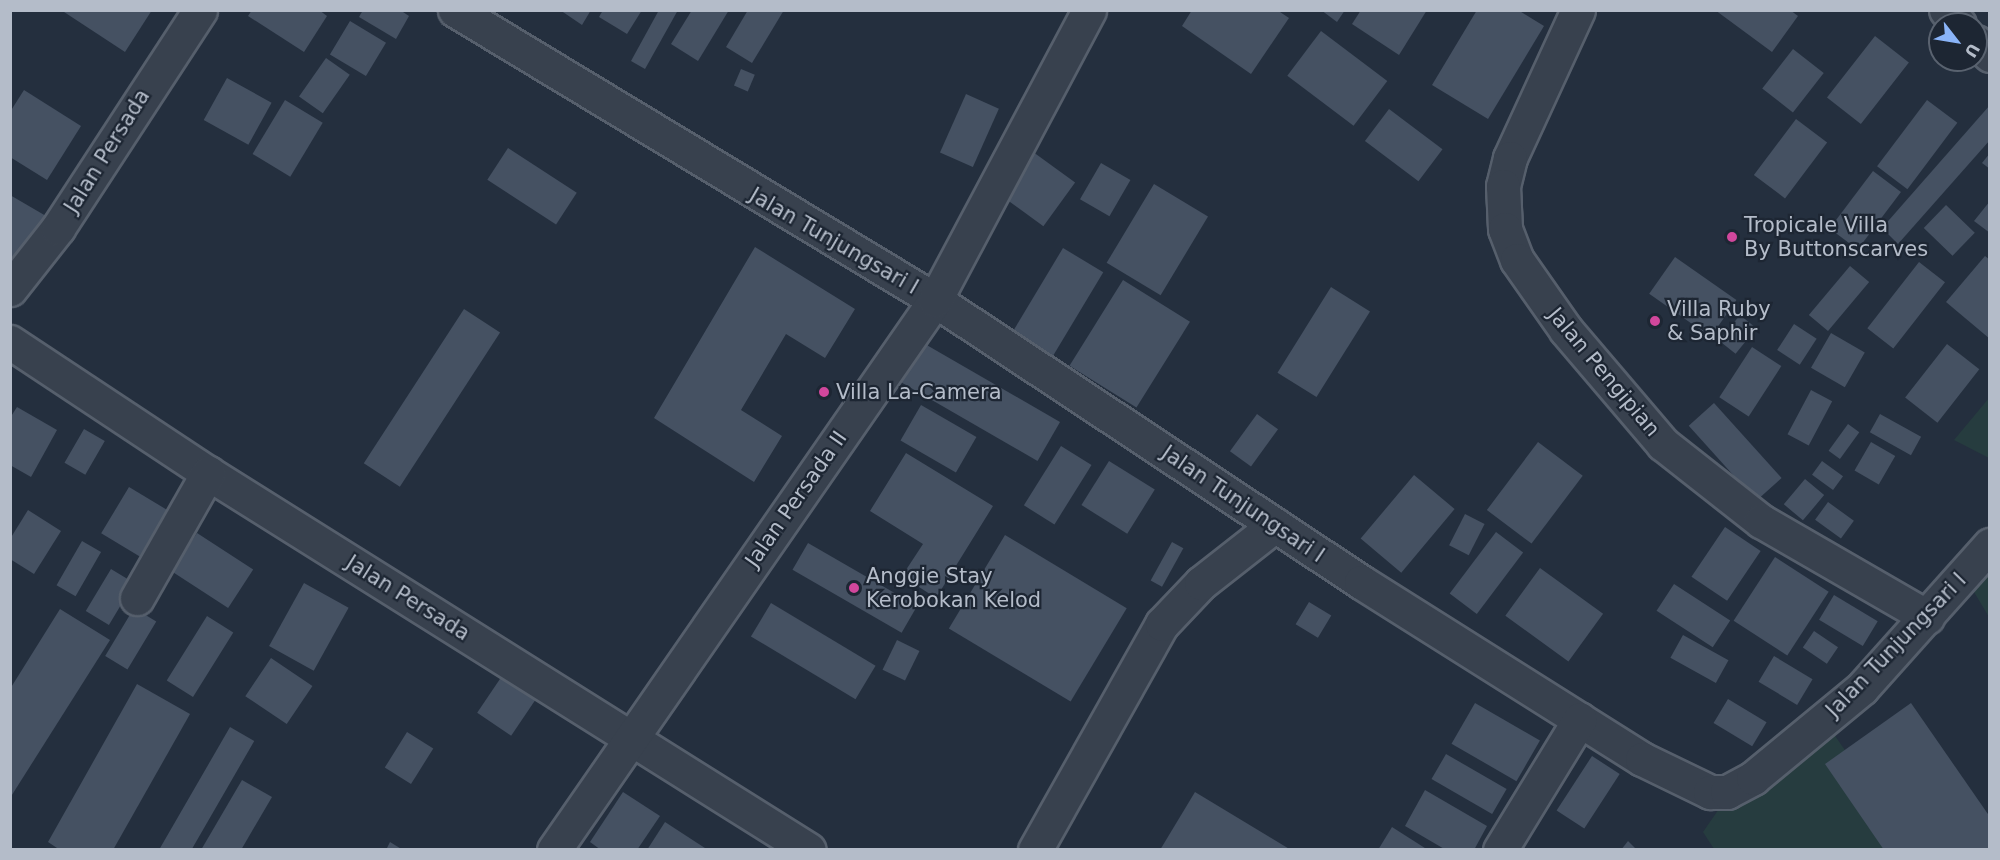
<!DOCTYPE html>
<html>
<head>
<meta charset="utf-8">
<style>
  body { margin:0 }
  #map { position:relative; width:2000px; height:860px; overflow:hidden; background:#242f3e; font-family:"DejaVu Sans",sans-serif }
  div>[style] { position:absolute }
  [style*='--x'] { left:calc(var(--x)*1px); top:calc(var(--y)*1px); width:calc(var(--w)*1px); rotate:calc(var(--a)*1deg) }
  .green>* { inset:0; background:#263c3f }
  .building>* { inset:0; background:#455162; transform-origin:0 0 }
  .roads { filter:drop-shadow(2px 0 #565f6c) drop-shadow(-2px 0 #565f6c) drop-shadow(0 2px #565f6c) drop-shadow(0 -2px #565f6c) }
  .minor>* { height:33px; margin:-16.5px; padding:0 16.5px; transform-origin:16.5px; border-radius:16.5px; background:#38414e }
  .dots>* { width:16px; height:16px; translate:-50% -50%; box-sizing:border-box; border:3px solid #1d2633; border-radius:50% }
  span { translate:-50% -50%; white-space:nowrap; text-align:center; line-height:1.15; -webkit-text-stroke:4.5px #1d2633; paint-order:stroke }
  .street-label { font-size:21px; color:#b4bcc9 }
  .poi-label { font-size:21px; color:#b4bcc9 }
  .left { translate:0 -50%; text-align:left }
  .frame { position:absolute; inset:0; border:12px solid #b4bcc9; pointer-events:none }
  .north { position:absolute; left:1928px; top:12px; width:60px; height:60px; box-sizing:border-box; background:#1d2633; border:2px solid #59626f; border-radius:50%; rotate:121deg; font-size:16px; font-weight:700; line-height:24px; text-align:center; color:#b4bcc9 }
  .north::after { content:''; display:block; margin:auto; width:21px; height:27px; background:#8ab4f8; clip-path:polygon(50% 0,100% 100%,50% 72%,0 100%) }
</style>
</head>
<body>
<div id="map">
  <div class="green">
    <div style="clip-path:polygon(1989px 398px,1989px 458px,1954px 440px)"></div>
    <div style="clip-path:polygon(1989px 559px,1989px 617px,1968px 582px)"></div>
    <div style="clip-path:polygon(1818px 711px,1913px 849px,1714px 849px,1703px 832px,1741px 777px)"></div>
  </div>
  <div class="building">
    <div style="clip-path:polygon(61px 10px,152px 10px,125px 52px)"></div>
    <div style="clip-path:polygon(252px 10px,319px 10px,327px 16px,304px 52px,248px 16px)"></div>
    <div style="clip-path:polygon(363px 10px,400px 10px,409px 16px,396px 39px,359px 17px)"></div>
    <div style="clip-path:polygon(560px 10px,591px 10px,582px 25px)"></div>
    <div style="clip-path:polygon(603px 10px,642px 10px,627px 34px,599px 17px)"></div>
    <div style="clip-path:polygon(659px 10px,678px 10px,645px 69px,631px 61px)"></div>
    <div style="clip-path:polygon(692px 10px,729px 10px,698px 61px,671px 44px)"></div>
    <div style="clip-path:polygon(748px 10px,784px 10px,752px 63px,726px 47px)"></div>
    <div style="clip-path:polygon(1192px 10px,1277px 10px,1289px 18px,1251px 74px,1182px 26px)"></div>
    <div style="clip-path:polygon(1321px 10px,1345px 10px,1337px 22px)"></div>
    <div style="clip-path:polygon(1361px 10px,1427px 10px,1399px 55px,1352px 24px)"></div>
    <div style="clip-path:polygon(1477px 10px,1518px 10px,1544px 26px,1488px 119px,1432px 85px)"></div>
    <div style="clip-path:polygon(1715px 10px,1790px 10px,1798px 16px,1772px 52px)"></div>
    <div style="left:350px;top:21px;width:42px;height:39px;rotate:31deg"></div>
    <div style="left:1321px;top:31px;width:83px;height:56px;rotate:37deg"></div>
    <div style="left:1875px;top:36px;width:43px;height:78px;rotate:38deg"></div>
    <div style="left:1793px;top:49px;width:39px;height:50px;rotate:38deg"></div>
    <div style="left:326px;top:58px;width:29px;height:47px;rotate:35deg"></div>
    <div style="left:741px;top:69px;width:15px;height:18px;rotate:23deg"></div>
    <div style="left:227px;top:78px;width:51px;height:48px;rotate:29deg"></div>
    <div style="clip-path:polygon(24px 90px,81px 126px,47px 180px,10px 157px,10px 112px)"></div>
    <div style="left:966px;top:94px;width:36px;height:64px;rotate:24deg"></div>
    <div style="left:285px;top:100px;width:44px;height:63px;rotate:31deg"></div>
    <div style="left:1927px;top:100px;width:38px;height:83px;rotate:37deg"></div>
    <div style="clip-path:polygon(1990px 105px,1990px 140px,1898px 244px,1882px 228px)"></div>
    <div style="left:1389px;top:109px;width:67px;height:40px;rotate:37deg"></div>
    <div style="left:1796px;top:119px;width:39px;height:70px;rotate:37deg"></div>
    <div style="left:508px;top:148px;width:82px;height:38px;rotate:33deg"></div>
    <div style="left:1029px;top:149px;width:57px;height:54px;rotate:36deg"></div>
    <div style="clip-path:polygon(1990px 153px,1990px 169px,1982px 163px)"></div>
    <div style="left:1101px;top:163px;width:34px;height:42px;rotate:30deg"></div>
    <div style="left:1873px;top:171px;width:35px;height:72px;rotate:37deg"></div>
    <div style="left:1154px;top:184px;width:63px;height:92px;rotate:31deg"></div>
    <div style="clip-path:polygon(10px 195px,46px 216px,20px 260px,10px 255px)"></div>
    <div style="clip-path:polygon(1990px 201px,1990px 233px,1974px 221px)"></div>
    <div style="left:1946px;top:205px;width:40px;height:32px;rotate:44deg"></div>
    <div style="clip-path:polygon(755px 247px,855px 309px,825px 358px,786px 334px,741px 410px,782px 436px,754px 482px,654px 418px)"></div>
    <div style="left:1063px;top:248px;width:47px;height:103px;rotate:31deg"></div>
    <div style="clip-path:polygon(1985px 256px,1990px 260px,1990px 339px,1946px 302px)"></div>
    <div style="left:1675px;top:257px;width:75px;height:45px;rotate:35deg"></div>
    <div style="left:1919px;top:262px;width:33px;height:84px;rotate:38deg"></div>
    <div style="left:1850px;top:266px;width:25px;height:64px;rotate:40deg"></div>
    <div style="left:1123px;top:280px;width:79px;height:101px;rotate:32deg"></div>
    <div style="left:1331px;top:287px;width:46px;height:101px;rotate:32deg"></div>
    <div style="left:464px;top:309px;width:43px;height:184px;rotate:33deg"></div>
    <div style="left:1740px;top:315px;width:21px;height:33px;rotate:39deg"></div>
    <div style="left:1794px;top:324px;width:27px;height:31px;rotate:33deg"></div>
    <div style="left:1831px;top:333px;width:39px;height:40px;rotate:30deg"></div>
    <div style="left:918px;top:340px;width:164px;height:45px;rotate:30deg"></div>
    <div style="left:1947px;top:344px;width:41px;height:68px;rotate:38deg"></div>
    <div style="left:1752px;top:347px;width:35px;height:60px;rotate:33deg"></div>
    <div style="left:1811px;top:390px;width:24px;height:50px;rotate:28deg"></div>
    <div style="left:1714px;top:403px;width:101px;height:34px;rotate:48deg"></div>
    <div style="left:921px;top:405px;width:64px;height:41px;rotate:30deg"></div>
    <div style="clip-path:polygon(17px 407px,57px 430px,31px 477px,10px 465px,10px 418px)"></div>
    <div style="left:1257px;top:414px;width:26px;height:46px;rotate:36deg"></div>
    <div style="left:1880px;top:414px;width:47px;height:21px;rotate:29deg"></div>
    <div style="left:1848px;top:424px;width:14px;height:33px;rotate:36deg"></div>
    <div style="left:84px;top:429px;width:24px;height:39px;rotate:30deg"></div>
    <div style="left:1538px;top:442px;width:56px;height:85px;rotate:37deg"></div>
    <div style="left:1871px;top:442px;width:28px;height:33px;rotate:30deg"></div>
    <div style="left:1061px;top:446px;width:36px;height:70px;rotate:32deg"></div>
    <div style="clip-path:polygon(906px 453px,993px 506px,936px 598px,902px 576px,923px 544px,870px 511px)"></div>
    <div style="left:1109px;top:461px;width:54px;height:52px;rotate:32deg"></div>
    <div style="left:1822px;top:461px;width:26px;height:17px;rotate:36deg"></div>
    <div style="left:1414px;top:475px;width:53px;height:83px;rotate:40deg"></div>
    <div style="left:1805px;top:479px;width:25px;height:33px;rotate:40deg"></div>
    <div style="left:129px;top:487px;width:45px;height:54px;rotate:31deg"></div>
    <div style="left:1828px;top:502px;width:32px;height:22px;rotate:36deg"></div>
    <div style="clip-path:polygon(28px 510px,61px 531px,34px 574px,10px 559px,10px 539px)"></div>
    <div style="left:1465px;top:514px;width:22px;height:35px;rotate:27deg"></div>
    <div style="left:1725px;top:527px;width:43px;height:60px;rotate:34deg"></div>
    <div style="left:1496px;top:532px;width:34px;height:77px;rotate:37deg"></div>
    <div style="left:197px;top:533px;width:67px;height:46px;rotate:33deg"></div>
    <div style="left:1005px;top:535px;width:142px;height:109px;rotate:31deg"></div>
    <div style="left:82px;top:541px;width:22px;height:51px;rotate:30deg"></div>
    <div style="left:1172px;top:542px;width:13px;height:44px;rotate:29deg"></div>
    <div style="left:808px;top:543px;width:126px;height:31px;rotate:30deg"></div>
    <div style="left:1775px;top:557px;width:64px;height:76px;rotate:33deg"></div>
    <div style="left:1540px;top:568px;width:78px;height:59px;rotate:36deg"></div>
    <div style="left:111px;top:569px;width:27px;height:49px;rotate:31deg"></div>
    <div style="left:304px;top:583px;width:51px;height:72px;rotate:29deg"></div>
    <div style="left:1674px;top:584px;width:67px;height:32px;rotate:33deg"></div>
    <div style="left:1834px;top:595px;width:51px;height:29px;rotate:31deg"></div>
    <div style="left:1309px;top:602px;width:26px;height:26px;rotate:31deg"></div>
    <div style="left:771px;top:603px;width:122px;height:39px;rotate:31deg"></div>
    <div style="left:134px;top:608px;width:26px;height:56px;rotate:31deg"></div>
    <div style="clip-path:polygon(60px 609px,110px 640px,10px 798px,10px 689px)"></div>
    <div style="left:207px;top:616px;width:31px;height:76px;rotate:32deg"></div>
    <div style="left:1814px;top:631px;width:29px;height:20px;rotate:34deg"></div>
    <div style="left:1683px;top:635px;width:52px;height:26px;rotate:29deg"></div>
    <div style="left:897px;top:640px;width:25px;height:33px;rotate:26deg"></div>
    <div style="left:1774px;top:656px;width:45px;height:30px;rotate:31deg"></div>
    <div style="left:271px;top:658px;width:50px;height:46px;rotate:34deg"></div>
    <div style="left:504px;top:673px;width:41px;height:48px;rotate:34deg"></div>
    <div style="clip-path:polygon(137px 684px,190px 714px,113px 850px,60px 850px,48px 842px)"></div>
    <div style="left:1728px;top:699px;width:45px;height:28px;rotate:31deg"></div>
    <div style="left:1475px;top:703px;width:75px;height:47px;rotate:30deg"></div>
    <div style="clip-path:polygon(1911px 703px,1990px 817px,1990px 850px,1884px 850px,1825px 764px)"></div>
    <div style="left:230px;top:727px;width:28px;height:143px;rotate:30deg"></div>
    <div style="left:407px;top:732px;width:31px;height:42px;rotate:32deg"></div>
    <div style="left:1446px;top:754px;width:70px;height:29px;rotate:30deg"></div>
    <div style="left:1592px;top:756px;width:33px;height:65px;rotate:33deg"></div>
    <div style="clip-path:polygon(242px 780px,272px 797px,241px 850px,201px 850px)"></div>
    <div style="clip-path:polygon(1425px 790px,1487px 826px,1474px 850px,1446px 850px,1405px 826px)"></div>
    <div style="clip-path:polygon(623px 792px,660px 816px,637px 850px,601px 850px,590px 842px)"></div>
    <div style="clip-path:polygon(1195px 792px,1291px 850px,1160px 850px)"></div>
    <div style="clip-path:polygon(665px 822px,708px 850px,647px 850px)"></div>
    <div style="clip-path:polygon(1392px 827px,1428px 850px,1378px 850px)"></div>
    <div style="clip-path:polygon(1628px 841px,1637px 850px,1621px 850px)"></div>
    <div style="clip-path:polygon(390px 842px,403px 850px,386px 850px)"></div>
  </div>
  <div class="roads">
    <div class="minor">
      <div style="--x:455;--y:10;--w:561;--a:31.14"></div>
      <div style="--x:935;--y:300;--w:511;--a:33.5"></div>
      <div style="--x:1361;--y:582;--w:332;--a:32.2"></div>
      <div style="--x:1642;--y:759;--w:76;--a:25.9"></div>
      <div style="--x:1710;--y:792;--w:17;--a:0"></div>
      <div style="--x:1727;--y:792;--w:30;--a:-28"></div>
      <div style="--x:1753;--y:778;--w:141;--a:-39.5"></div>
      <div style="--x:1862;--y:688;--w:192;--a:-48.2"></div>
      <div style="--x:1578;--y:10;--w:163;--a:114.7"></div>
      <div style="--x:1510;--y:158;--w:29;--a:104"></div>
      <div style="--x:1503;--y:186;--w:43;--a:87.3"></div>
      <div style="--x:1505;--y:229;--w:33;--a:69"></div>
      <div style="--x:1517;--y:260;--w:85;--a:55"></div>
      <div style="--x:1566;--y:330;--w:150;--a:49.6"></div>
      <div style="--x:1663;--y:444;--w:125;--a:38.2"></div>
      <div style="--x:1761;--y:521;--w:192;--a:30"></div>
      <div style="--x:1946;--y:10;--w:19;--a:47"></div>
      <div style="--x:1976;--y:42;--w:19;--a:43"></div>
      <div style="--x:10;--y:289;--w:78;--a:-51.8"></div>
      <div style="--x:58;--y:228;--w:260;--a:-56.9"></div>
      <div style="--x:10;--y:342;--w:237;--a:33.5"></div>
      <div style="--x:208;--y:473;--w:709;--a:32.1"></div>
      <div style="--x:137;--y:598;--w:144;--a:-60.4"></div>
      <div style="--x:554;--y:850;--w:669;--a:-55.29"></div>
      <div style="--x:935;--y:300;--w:328;--a:-62"></div>
      <div style="--x:1035;--y:850;--w:259;--a:-60.7"></div>
      <div style="--x:1162;--y:624;--w:57;--a:-46.4"></div>
      <div style="--x:1201;--y:583;--w:94;--a:-38.1"></div>
      <div style="--x:1500;--y:850;--w:153;--a:-58.6"></div>
    </div>
  </div>
  <div class="dots">
    <div style="left:1732px;top:237px;background:#d1479c"></div>
    <div style="left:1655px;top:321px;background:#d1479c"></div>
    <div style="left:824px;top:392px;background:#d1479c"></div>
    <div style="left:854px;top:588px;background:#d1479c"></div>
  </div>
  <div class="street-label">
    <span style="left:107px;top:151px;rotate:-58deg">Jalan Persada</span>
    <span style="left:834px;top:241px;rotate:30deg">Jalan Tunjungsari I</span>
    <span style="left:1604px;top:372px;rotate:50deg">Jalan Pengipian</span>
    <span style="left:796px;top:499px;rotate:-55deg">Jalan Persada II</span>
    <span style="left:1243px;top:504px;rotate:34deg">Jalan Tunjungsari I</span>
    <span style="left:408px;top:598px;rotate:32deg">Jalan Persada</span>
    <span style="left:1896px;top:645px;rotate:-46deg">Jalan Tunjungsari I</span>
  </div>
  <div class="poi-label">
    <span class="left" style="left:1744px;top:237px">Tropicale Villa<br>By Buttonscarves</span>
    <span class="left" style="left:1667px;top:321px">Villa Ruby<br>&amp; Saphir</span>
    <span class="left" style="left:836px;top:392px">Villa La-Camera</span>
    <span class="left" style="left:866px;top:588px">Anggie Stay<br>Kerobokan Kelod</span>
  </div>
  <div class="frame"></div>
  <div class="north">U</div>
</div>
</body>
</html>
